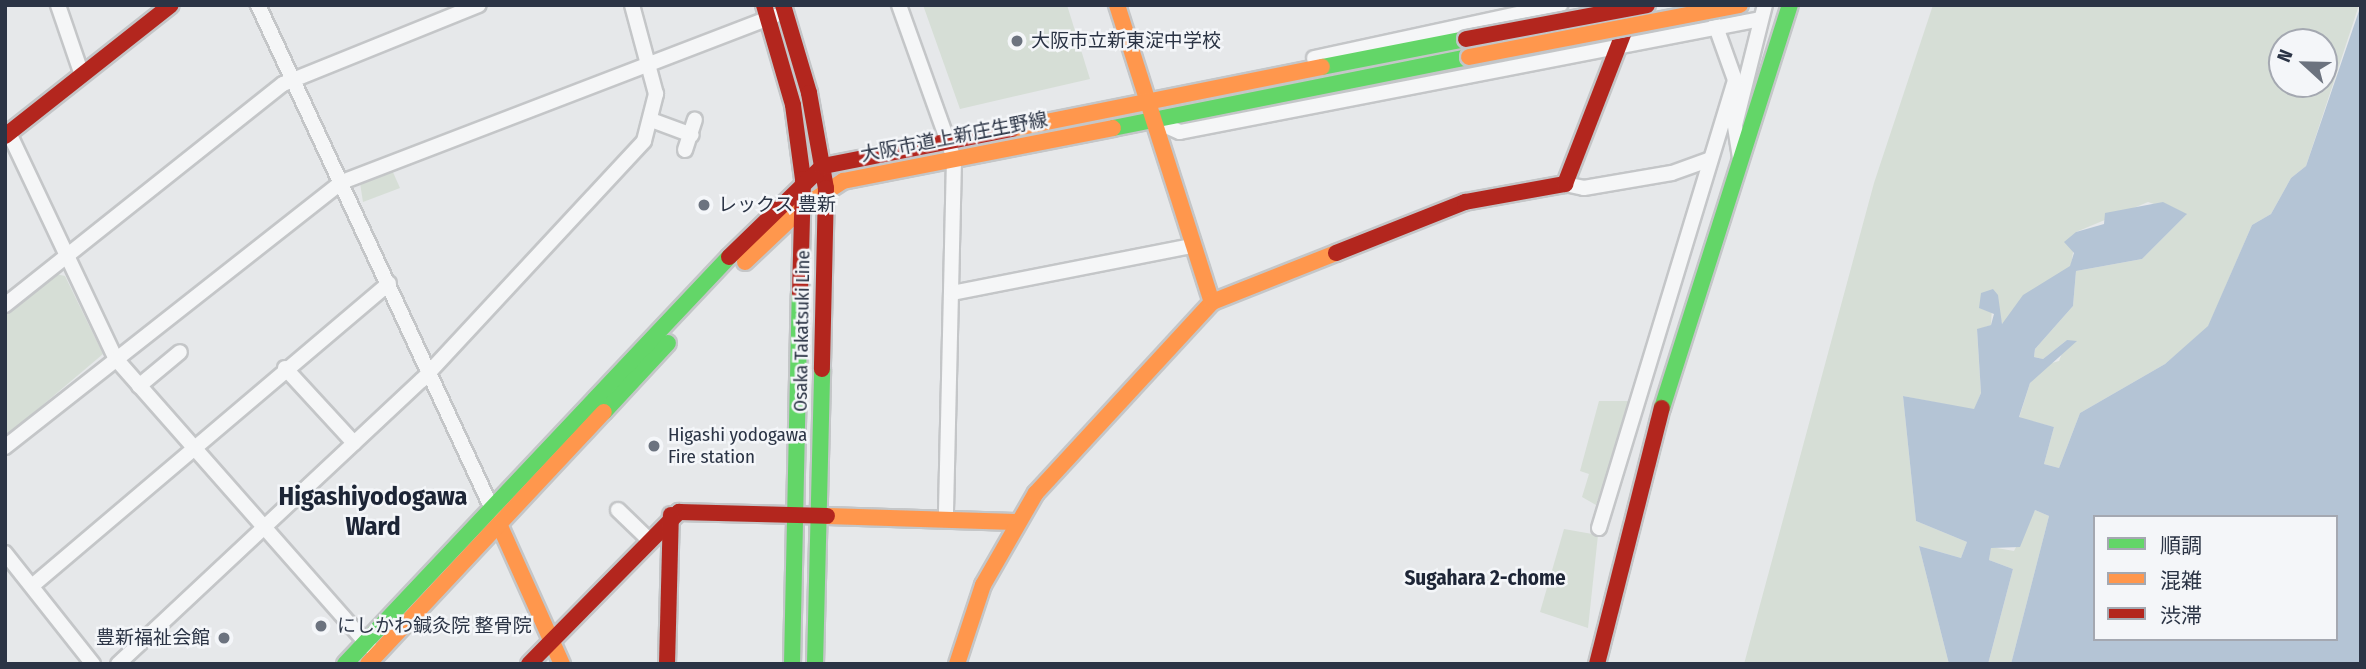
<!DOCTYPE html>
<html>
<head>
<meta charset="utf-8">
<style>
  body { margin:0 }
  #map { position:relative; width:2366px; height:669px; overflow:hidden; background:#e6e8ea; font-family:"Fira Sans Condensed","Noto Sans JP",sans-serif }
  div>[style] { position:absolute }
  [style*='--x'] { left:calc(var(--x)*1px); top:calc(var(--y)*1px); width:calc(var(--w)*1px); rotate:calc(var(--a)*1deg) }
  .green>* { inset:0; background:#d6ded6 }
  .water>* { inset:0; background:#b4c4d5 }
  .roads { filter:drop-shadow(2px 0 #c4c6c8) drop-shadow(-2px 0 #c4c6c8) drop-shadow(0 2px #c4c6c8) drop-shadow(0 -2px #c4c6c8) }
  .street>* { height:14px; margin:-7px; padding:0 7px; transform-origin:7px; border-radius:7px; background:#f5f6f7 }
  .fast>* { height:16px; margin:-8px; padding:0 8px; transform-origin:8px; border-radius:8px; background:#63d668 }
  .slow>* { height:16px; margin:-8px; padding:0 8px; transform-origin:8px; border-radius:8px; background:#ff974d }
  .jam>* { height:16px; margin:-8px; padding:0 8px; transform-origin:8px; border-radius:8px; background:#b3261e }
  .bridges { filter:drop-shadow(2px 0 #c2c5c8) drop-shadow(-2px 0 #c2c5c8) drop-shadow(0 2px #c2c5c8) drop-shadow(0 -2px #c2c5c8) }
  .slow-bridge>* { height:16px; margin:-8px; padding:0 8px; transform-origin:8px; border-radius:8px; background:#ff974d }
  .jam-bridge>* { height:16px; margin:-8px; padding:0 8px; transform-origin:8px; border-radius:8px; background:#b3261e }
  .dots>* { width:19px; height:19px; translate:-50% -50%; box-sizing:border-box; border:4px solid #f4f6f9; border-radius:50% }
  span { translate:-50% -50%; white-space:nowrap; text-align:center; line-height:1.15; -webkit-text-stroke:5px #f4f6f9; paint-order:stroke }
  .poi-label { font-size:19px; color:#2b3445 }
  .left { translate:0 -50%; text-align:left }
  .right { translate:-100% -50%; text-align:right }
  .street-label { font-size:19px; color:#2b3445 }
  .neighbourhood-label { font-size:21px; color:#1d2536; font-weight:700 }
  .district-label { font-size:26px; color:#1d2536; font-weight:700 }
  .frame { position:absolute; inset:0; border:7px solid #2b3445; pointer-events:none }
  .legend { position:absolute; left:2093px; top:515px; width:245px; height:126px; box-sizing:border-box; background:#f4f6f9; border:2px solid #a4a8b1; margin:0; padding:9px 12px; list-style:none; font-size:21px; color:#2b3445 }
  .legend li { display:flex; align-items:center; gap:14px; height:35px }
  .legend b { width:35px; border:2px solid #a4a8b1 }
  .north { position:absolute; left:2268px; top:28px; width:70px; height:70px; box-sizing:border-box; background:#f4f6f9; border:2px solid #a4a8b1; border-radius:50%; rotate:292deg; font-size:19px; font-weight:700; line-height:28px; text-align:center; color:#2b3445 }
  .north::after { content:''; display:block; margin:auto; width:24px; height:32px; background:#6c737f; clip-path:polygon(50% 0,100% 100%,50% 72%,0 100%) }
</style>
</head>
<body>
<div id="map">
  <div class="green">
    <div style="clip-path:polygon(923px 5px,1067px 5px,1090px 79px,960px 109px)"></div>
    <div style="clip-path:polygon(evenodd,1933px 5px,2359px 5px,2306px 166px,2291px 178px,2271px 214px,2252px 225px,2208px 327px,2165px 364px,2080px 413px,2059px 468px,2044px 464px,2054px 427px,2019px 418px,2030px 383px,2045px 365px,2059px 361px,2067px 340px,2043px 359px,2034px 357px,2035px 349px,2073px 306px,2076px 271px,2142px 259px,2186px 215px,2148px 202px,2076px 232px,2071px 266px,2002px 324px,1993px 289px,1991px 325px,1977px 330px,1981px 393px,1974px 410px,1903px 396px,1916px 521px,1967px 542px,1961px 558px,1919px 546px,1949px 664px,1744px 664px,1874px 183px,1933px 5px,2282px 42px,2324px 42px,2324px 84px,2282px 84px,2282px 42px)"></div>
    <div style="clip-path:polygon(392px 170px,400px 188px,363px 202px,360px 183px)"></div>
    <div style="clip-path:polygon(56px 274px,65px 276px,103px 354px,5px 437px,5px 315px)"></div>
    <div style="clip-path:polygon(1599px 401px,1632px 401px,1596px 505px,1582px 497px,1589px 474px,1580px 471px)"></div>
    <div style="clip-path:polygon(2035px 510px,2049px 516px,2011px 664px,1988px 664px,2013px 569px,1989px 560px,1991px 547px,2014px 551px)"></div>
    <div style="clip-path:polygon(1564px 529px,1598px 535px,1588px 628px,1540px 612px)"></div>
  </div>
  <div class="water">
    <div style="clip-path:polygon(evenodd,2361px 5px,2361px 664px,2011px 664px,2049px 516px,2035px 510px,2020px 547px,1991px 548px,1989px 560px,2013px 569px,1988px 664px,1949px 664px,1919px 546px,1961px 558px,1967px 542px,1916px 521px,1903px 396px,1974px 409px,1981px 393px,1977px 329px,1991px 325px,1994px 314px,1979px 308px,1981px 293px,1993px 289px,1998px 295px,2002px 324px,2023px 295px,2070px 266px,2074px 253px,2064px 242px,2076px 232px,2104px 224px,2105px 213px,2163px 202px,2187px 214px,2142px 259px,2076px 271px,2073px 306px,2035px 349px,2034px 357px,2043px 359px,2067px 340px,2077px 341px,2030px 383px,2019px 417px,2054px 427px,2044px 464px,2059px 468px,2080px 413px,2165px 364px,2208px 326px,2252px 225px,2271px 214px,2291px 178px,2306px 166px,2361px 5px,2095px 517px,2336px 517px,2336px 639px,2095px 639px,2095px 517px)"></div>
  </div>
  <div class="roads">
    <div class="street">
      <div style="--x:58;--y:5;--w:74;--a:71.1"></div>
      <div style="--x:258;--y:5;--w:560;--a:65.08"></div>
      <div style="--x:899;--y:5;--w:164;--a:70.3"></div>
      <div style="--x:954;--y:159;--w:358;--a:91.3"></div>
      <div style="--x:1314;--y:58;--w:252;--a:-12.2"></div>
      <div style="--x:654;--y:121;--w:40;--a:20.2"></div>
      <div style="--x:1155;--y:121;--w:27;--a:24"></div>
      <div style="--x:1180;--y:132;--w:591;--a:-11.02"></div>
      <div style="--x:9;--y:133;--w:250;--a:64.7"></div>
      <div style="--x:116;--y:359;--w:383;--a:48.6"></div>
      <div style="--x:685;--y:150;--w:32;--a:-72"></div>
      <div style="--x:1740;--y:158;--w:33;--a:-99"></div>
      <div style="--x:1735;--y:125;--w:124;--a:-76"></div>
      <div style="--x:1565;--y:184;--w:19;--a:12"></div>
      <div style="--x:1584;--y:188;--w:89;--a:-9.7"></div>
      <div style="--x:1672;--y:173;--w:41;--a:-19.7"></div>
      <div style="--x:952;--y:293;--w:244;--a:-11.1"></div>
      <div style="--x:5;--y:305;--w:355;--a:-38.5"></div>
      <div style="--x:283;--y:84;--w:211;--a:-22"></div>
      <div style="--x:285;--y:368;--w:102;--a:47.4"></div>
      <div style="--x:139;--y:386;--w:53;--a:-39.7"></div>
      <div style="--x:5;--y:447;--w:429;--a:-38.2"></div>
      <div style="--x:342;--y:182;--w:463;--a:-21"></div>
      <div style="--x:618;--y:510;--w:42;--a:44"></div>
      <div style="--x:1599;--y:528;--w:468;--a:-73.1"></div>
      <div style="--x:1735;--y:80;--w:59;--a:-109.7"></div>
      <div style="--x:5;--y:553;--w:142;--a:51.6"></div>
      <div style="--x:32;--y:586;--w:468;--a:-40.3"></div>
      <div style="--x:118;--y:664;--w:416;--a:-43.1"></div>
      <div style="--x:422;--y:380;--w:326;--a:-47.1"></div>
      <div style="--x:644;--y:141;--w:49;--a:-75.7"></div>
      <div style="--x:656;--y:94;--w:92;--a:-105.1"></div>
    </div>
    <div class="fast">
      <div style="--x:1322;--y:67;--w:147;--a:-11"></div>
      <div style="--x:1113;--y:128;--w:363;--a:-11.3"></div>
      <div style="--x:1662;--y:408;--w:423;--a:-72.4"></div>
      <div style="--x:604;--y:412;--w:94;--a:-47.2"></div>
      <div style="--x:345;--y:664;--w:560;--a:-46.67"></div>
      <div style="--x:792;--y:664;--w:370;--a:-88.8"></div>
      <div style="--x:815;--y:664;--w:295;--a:-88.6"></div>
    </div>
    <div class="slow">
      <div style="--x:1117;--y:5;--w:312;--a:72.3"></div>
      <div style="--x:1011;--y:129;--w:317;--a:-11.3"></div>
      <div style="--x:745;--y:262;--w:80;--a:-43.5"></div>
      <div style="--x:803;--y:207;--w:48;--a:-33"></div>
      <div style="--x:843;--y:181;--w:275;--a:-11.1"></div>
      <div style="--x:827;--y:516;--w:188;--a:1.8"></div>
      <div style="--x:499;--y:524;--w:154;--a:65.8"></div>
      <div style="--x:368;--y:664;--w:345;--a:-46.9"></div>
      <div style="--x:957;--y:664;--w:83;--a:-71.8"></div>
      <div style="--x:983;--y:585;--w:106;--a:-60.1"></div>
      <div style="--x:1036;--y:493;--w:260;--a:-47.3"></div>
      <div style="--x:1212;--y:302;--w:133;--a:-21.6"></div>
    </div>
    <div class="jam">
      <div style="--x:764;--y:5;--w:104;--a:73.8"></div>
      <div style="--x:793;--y:105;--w:75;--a:82.3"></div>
      <div style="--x:803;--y:179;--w:115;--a:91.5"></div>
      <div style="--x:783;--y:5;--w:92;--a:73.5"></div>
      <div style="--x:809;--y:93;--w:97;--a:79.9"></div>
      <div style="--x:826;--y:188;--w:181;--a:91.3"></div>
      <div style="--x:5;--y:136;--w:211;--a:-38.3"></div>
      <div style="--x:1336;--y:253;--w:139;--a:-21.6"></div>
      <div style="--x:1465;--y:202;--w:102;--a:-10.2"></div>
      <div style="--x:1565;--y:184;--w:180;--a:-68.8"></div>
      <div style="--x:729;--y:257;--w:131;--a:-44.1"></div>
      <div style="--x:823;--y:166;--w:192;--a:-11.1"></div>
      <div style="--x:529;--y:664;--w:214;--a:-45.4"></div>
      <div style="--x:679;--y:512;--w:148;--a:1.5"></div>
      <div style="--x:667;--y:664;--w:149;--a:-88.5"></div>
      <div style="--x:1597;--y:664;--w:264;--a:-75.8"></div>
    </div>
  </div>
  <div class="bridges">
    <div class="slow-bridge">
      <div style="--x:1469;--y:57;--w:276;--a:-10.9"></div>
    </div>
    <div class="jam-bridge">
      <div style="--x:1466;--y:39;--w:184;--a:-10.6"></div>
    </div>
  </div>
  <div class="dots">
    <div style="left:1017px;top:41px;background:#6c737f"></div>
    <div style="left:704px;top:205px;background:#6c737f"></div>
    <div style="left:654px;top:446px;background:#6c737f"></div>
    <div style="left:321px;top:626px;background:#6c737f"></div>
    <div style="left:224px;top:638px;background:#6c737f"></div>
  </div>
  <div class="poi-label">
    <span class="left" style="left:1031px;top:41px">大阪市立新東淀中学校</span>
    <span class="left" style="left:718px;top:205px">レックス 豊新</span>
    <span class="left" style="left:668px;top:446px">Higashi yodogawa<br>Fire station</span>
    <span class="left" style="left:337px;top:626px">にしかわ鍼灸院 整骨院</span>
    <span class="right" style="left:210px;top:638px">豊新福祉会館</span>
  </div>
  <div class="street-label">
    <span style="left:954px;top:137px;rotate:-11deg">大阪市道上新庄生野線</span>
    <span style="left:802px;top:331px;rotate:-89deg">Osaka Takatsuki Line</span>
  </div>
  <div class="neighbourhood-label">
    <span style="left:1485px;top:578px">Sugahara 2-chome</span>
  </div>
  <div class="district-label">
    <span style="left:373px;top:512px">Higashiyodogawa<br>Ward</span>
  </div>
  <div class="frame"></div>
  <ul class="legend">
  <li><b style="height:9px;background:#63d668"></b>順調</li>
  <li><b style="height:9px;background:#ff974d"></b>混雑</li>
  <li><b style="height:9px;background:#b3261e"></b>渋滞</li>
  </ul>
  <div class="north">N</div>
</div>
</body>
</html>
